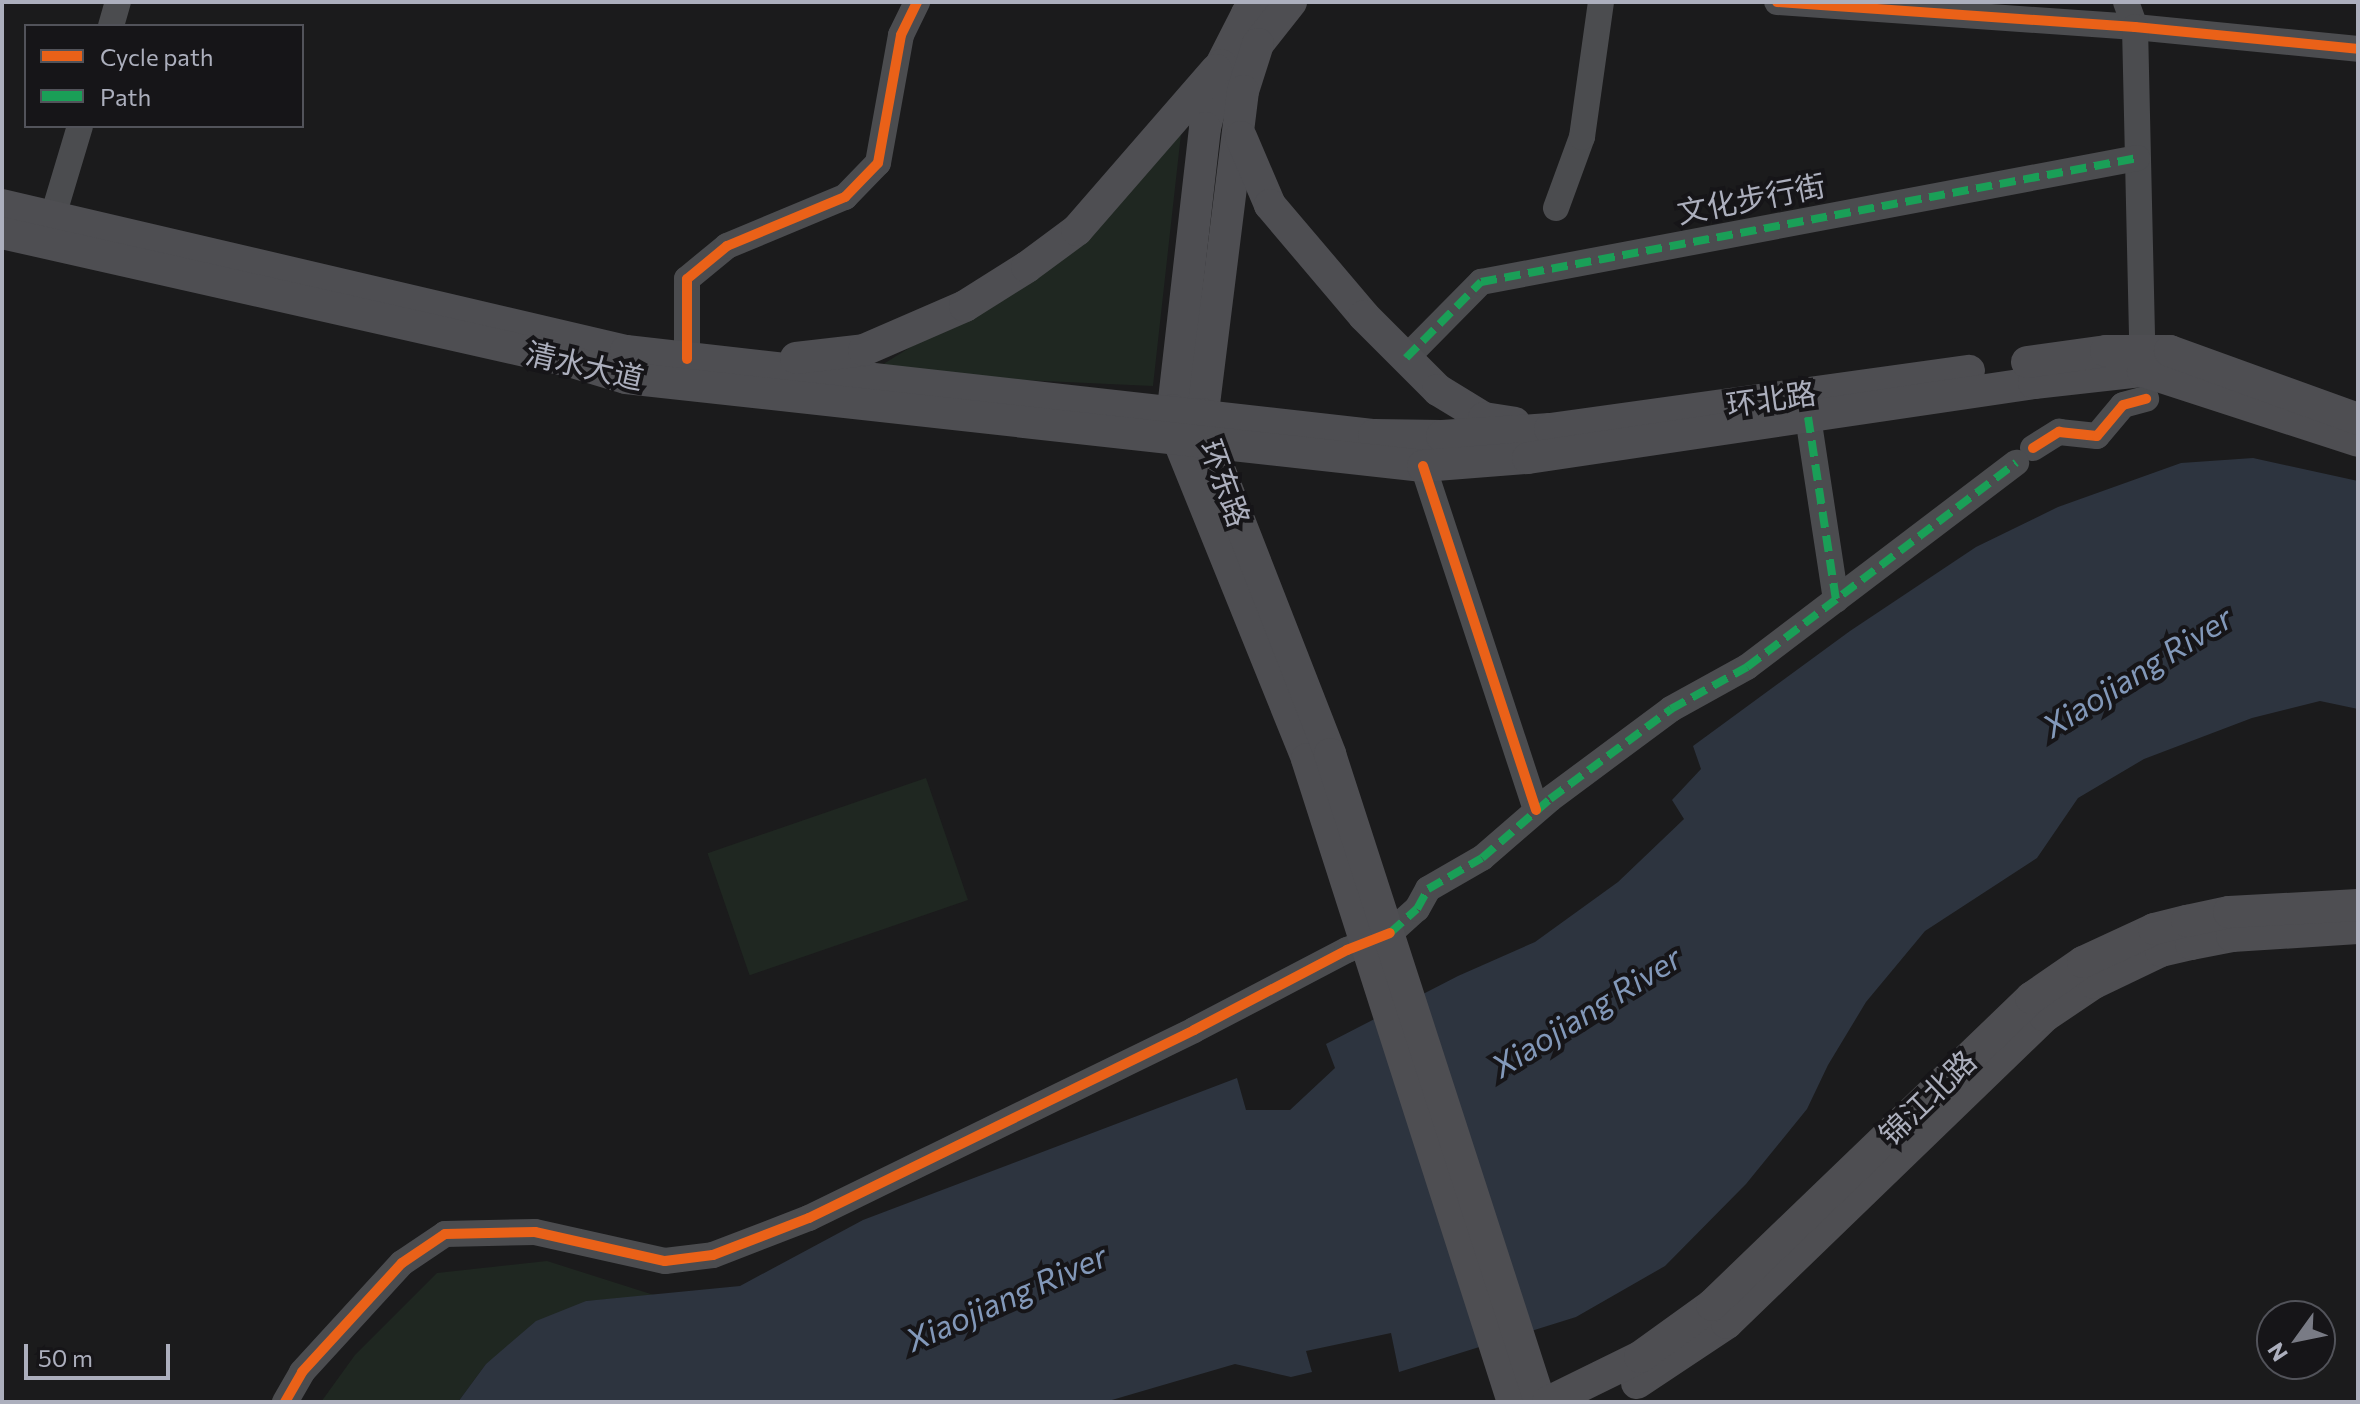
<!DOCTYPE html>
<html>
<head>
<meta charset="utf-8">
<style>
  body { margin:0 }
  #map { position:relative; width:2360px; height:1404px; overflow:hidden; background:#1b1b1c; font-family:Commissioner,"Noto Sans SC",sans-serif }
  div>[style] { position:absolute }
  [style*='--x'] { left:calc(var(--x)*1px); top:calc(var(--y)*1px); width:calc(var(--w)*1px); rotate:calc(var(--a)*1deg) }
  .green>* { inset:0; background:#1f2721; transform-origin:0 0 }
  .water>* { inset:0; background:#2d343f }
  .minor>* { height:26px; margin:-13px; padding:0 13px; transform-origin:13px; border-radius:13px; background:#4b4c4f }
  .major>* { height:32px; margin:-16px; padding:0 16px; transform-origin:16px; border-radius:16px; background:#4e4e52 }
  .quiet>* { height:8px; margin-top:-4px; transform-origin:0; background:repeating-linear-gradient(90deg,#1a9f57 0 16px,transparent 0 24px) }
  .cycleway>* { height:10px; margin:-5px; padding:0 5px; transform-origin:5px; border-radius:5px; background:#ea6118 }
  span { translate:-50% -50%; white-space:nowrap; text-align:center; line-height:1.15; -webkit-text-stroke:8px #161518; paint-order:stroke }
  .street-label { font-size:30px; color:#acafbd }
  .water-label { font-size:32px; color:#8298b9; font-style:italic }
  .frame { position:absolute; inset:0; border:4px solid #acafbd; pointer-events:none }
  .legend { position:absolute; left:24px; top:24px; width:280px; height:104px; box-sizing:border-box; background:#161518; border:2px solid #52535a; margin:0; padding:10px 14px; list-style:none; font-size:24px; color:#acafbd }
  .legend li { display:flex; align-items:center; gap:16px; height:40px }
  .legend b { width:40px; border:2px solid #52535a }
  .north { position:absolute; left:2256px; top:1300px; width:80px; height:80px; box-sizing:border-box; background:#161518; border:2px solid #52535a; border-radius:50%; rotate:237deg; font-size:22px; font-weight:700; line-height:32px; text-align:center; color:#acafbd }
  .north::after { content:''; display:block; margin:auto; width:28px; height:36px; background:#797b85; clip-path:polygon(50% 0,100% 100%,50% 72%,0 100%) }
  .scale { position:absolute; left:24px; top:1344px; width:146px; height:36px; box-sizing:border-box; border:4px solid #acafbd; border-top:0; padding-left:10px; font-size:24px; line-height:28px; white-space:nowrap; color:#acafbd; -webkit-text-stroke:6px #161518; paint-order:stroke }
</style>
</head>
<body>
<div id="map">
  <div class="green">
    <div style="clip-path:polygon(1181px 134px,1153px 386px,869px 373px,1015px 282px)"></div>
    <div style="left:926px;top:778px;width:129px;height:231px;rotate:71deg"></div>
    <div style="clip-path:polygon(547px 1261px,657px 1296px,586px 1301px,486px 1364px,458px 1402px,321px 1402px,355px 1355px,437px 1273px)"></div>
  </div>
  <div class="water">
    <div style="clip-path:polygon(2253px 458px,2358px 481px,2358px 709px,2320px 701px,2252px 718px,2144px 759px,2078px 798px,2037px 858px,1925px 931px,1866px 1002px,1828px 1065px,1807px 1109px,1746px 1184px,1665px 1266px,1576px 1317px,1399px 1372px,1391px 1333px,1306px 1351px,1312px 1372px,1291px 1377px,1235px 1364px,1105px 1402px,458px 1402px,486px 1364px,536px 1321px,586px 1301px,740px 1286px,863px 1220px,1237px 1078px,1246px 1110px,1290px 1110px,1335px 1068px,1326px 1044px,1458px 976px,1535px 942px,1618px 882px,1684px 819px,1672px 800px,1701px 769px,1693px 746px,1850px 631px,1976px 547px,2058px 507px,2181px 463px)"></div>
  </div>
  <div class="minor">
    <div style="--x:1777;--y:2;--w:359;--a:4"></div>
    <div style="--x:2135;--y:27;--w:224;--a:5.6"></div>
    <div style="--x:2126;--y:2;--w:27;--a:70"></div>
    <div style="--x:2135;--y:27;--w:341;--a:88.7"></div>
    <div style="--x:111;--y:26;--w:25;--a:-74"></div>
    <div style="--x:1556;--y:208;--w:76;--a:-69.9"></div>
    <div style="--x:1582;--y:137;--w:136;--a:-82"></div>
    <div style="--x:53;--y:216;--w:94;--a:-73.3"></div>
    <div style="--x:1406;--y:358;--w:107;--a:-45.4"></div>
    <div style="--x:1481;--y:282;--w:668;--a:-10.7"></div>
    <div style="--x:687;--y:359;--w:80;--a:-90"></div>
    <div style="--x:687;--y:279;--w:52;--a:-39.5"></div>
    <div style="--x:727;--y:246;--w:128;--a:-22.6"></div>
    <div style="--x:845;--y:197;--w:47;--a:-45.9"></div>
    <div style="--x:878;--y:163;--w:130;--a:-79.8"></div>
    <div style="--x:901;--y:35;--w:37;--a:-64"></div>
    <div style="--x:1808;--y:417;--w:185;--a:81.3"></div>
    <div style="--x:2033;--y:448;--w:31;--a:-32"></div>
    <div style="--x:2059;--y:432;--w:38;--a:6"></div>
    <div style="--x:2097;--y:436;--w:40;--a:-50"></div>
    <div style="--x:2123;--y:405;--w:24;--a:-15"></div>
    <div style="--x:1423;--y:466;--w:362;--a:71.8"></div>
    <div style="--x:285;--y:1402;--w:34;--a:-60"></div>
    <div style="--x:302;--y:1372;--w:148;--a:-47.5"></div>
    <div style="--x:402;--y:1263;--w:52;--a:-34"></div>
    <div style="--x:445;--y:1234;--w:90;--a:-1.3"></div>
    <div style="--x:535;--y:1232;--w:133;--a:12.6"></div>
    <div style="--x:665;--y:1261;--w:48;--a:-7.1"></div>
    <div style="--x:713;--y:1255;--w:103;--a:-21.1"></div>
    <div style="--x:809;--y:1218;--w:428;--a:-26"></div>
    <div style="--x:1194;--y:1030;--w:173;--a:-27.6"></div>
    <div style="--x:1347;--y:950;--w:46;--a:-21.6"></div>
    <div style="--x:1390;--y:933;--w:36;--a:-42"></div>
    <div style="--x:1417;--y:909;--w:23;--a:-61"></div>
    <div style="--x:1428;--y:889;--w:62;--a:-29.9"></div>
    <div style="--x:1482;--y:858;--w:90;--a:-40.9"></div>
    <div style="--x:1550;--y:799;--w:151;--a:-36.6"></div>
    <div style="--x:1671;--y:709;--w:87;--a:-28.9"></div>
    <div style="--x:1747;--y:667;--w:338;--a:-37.2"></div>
  </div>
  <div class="major">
    <div style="--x:1258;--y:2;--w:16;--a:133"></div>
    <div style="--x:1247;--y:14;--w:57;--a:117"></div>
    <div style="--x:1221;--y:65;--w:65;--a:104.3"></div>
    <div style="--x:1205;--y:128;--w:284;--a:96.5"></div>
    <div style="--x:1173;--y:410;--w:29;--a:80"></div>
    <div style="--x:1178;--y:439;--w:345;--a:68"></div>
    <div style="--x:1307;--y:759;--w:675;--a:72.24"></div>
    <div style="--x:1291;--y:2;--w:53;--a:128.2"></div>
    <div style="--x:1258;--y:44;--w:49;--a:107.7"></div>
    <div style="--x:1243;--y:91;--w:325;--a:97.1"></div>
    <div style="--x:1203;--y:414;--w:30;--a:78"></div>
    <div style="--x:1209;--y:443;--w:334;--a:68.7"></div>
    <div style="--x:1330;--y:754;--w:681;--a:72.04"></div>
    <div style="--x:1241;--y:137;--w:74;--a:66.9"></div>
    <div style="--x:1270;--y:205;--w:145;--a:49.7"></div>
    <div style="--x:1364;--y:316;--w:105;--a:45"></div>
    <div style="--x:1438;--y:390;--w:54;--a:31.3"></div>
    <div style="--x:1484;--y:418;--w:31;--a:9"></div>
    <div style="--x:2;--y:205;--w:641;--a:13.17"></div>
    <div style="--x:626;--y:351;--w:753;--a:6.41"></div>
    <div style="--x:1374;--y:435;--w:68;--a:0.8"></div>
    <div style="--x:1442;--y:436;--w:108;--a:-3.7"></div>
    <div style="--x:1550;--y:429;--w:423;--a:-7.9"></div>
    <div style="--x:2;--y:233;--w:581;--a:12.72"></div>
    <div style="--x:569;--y:361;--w:59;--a:16.6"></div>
    <div style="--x:626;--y:378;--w:802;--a:6.3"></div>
    <div style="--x:1423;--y:466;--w:105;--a:-4.4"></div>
    <div style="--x:1528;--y:458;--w:512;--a:-8.43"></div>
    <div style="--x:2034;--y:383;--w:110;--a:-6.3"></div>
    <div style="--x:2143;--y:371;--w:226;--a:18"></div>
    <div style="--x:796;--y:358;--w:68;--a:-6.7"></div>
    <div style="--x:864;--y:350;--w:110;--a:-23.5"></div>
    <div style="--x:965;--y:306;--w:73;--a:-32.2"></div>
    <div style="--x:1027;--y:267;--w:62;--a:-36.5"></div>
    <div style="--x:1077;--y:230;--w:212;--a:-49"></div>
    <div style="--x:2027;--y:362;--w:80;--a:-7.9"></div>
    <div style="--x:2106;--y:351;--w:64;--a:0"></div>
    <div style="--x:2170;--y:351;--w:200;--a:19.9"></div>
    <div style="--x:1637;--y:1383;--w:108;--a:-33.7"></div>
    <div style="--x:1727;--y:1323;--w:442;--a:-44"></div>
    <div style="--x:2045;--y:1016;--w:59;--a:-34"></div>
    <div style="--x:2094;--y:983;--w:74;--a:-25.5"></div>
    <div style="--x:2161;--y:951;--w:31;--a:-13"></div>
    <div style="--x:2191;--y:944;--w:42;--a:-11"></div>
    <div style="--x:2232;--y:936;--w:126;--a:-3.6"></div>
    <div style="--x:1548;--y:1402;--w:102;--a:-26.1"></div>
    <div style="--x:1640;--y:1357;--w:89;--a:-35.8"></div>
    <div style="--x:1712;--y:1305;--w:443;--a:-43.9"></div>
    <div style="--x:2031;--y:998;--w:63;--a:-34.7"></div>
    <div style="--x:2083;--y:962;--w:78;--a:-24.9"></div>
    <div style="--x:2154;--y:929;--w:34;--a:-14"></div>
    <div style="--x:2187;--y:921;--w:43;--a:-12.1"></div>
    <div style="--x:2229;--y:912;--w:129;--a:-3.1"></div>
  </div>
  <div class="quiet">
    <div style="--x:1406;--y:358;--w:107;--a:-45.4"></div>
    <div style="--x:1481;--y:282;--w:668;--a:-10.7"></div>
    <div style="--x:1808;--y:417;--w:185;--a:81.3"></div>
    <div style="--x:1390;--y:933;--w:36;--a:-42"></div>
    <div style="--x:1417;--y:909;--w:23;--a:-61"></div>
    <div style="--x:1428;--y:889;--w:62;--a:-29.9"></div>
    <div style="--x:1482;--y:858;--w:90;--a:-40.9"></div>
    <div style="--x:1550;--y:799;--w:151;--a:-36.6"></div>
    <div style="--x:1671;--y:709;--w:87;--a:-28.9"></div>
    <div style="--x:1747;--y:667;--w:338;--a:-37.2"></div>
  </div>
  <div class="cycleway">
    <div style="--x:1777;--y:2;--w:359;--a:4"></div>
    <div style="--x:2135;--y:27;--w:224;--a:5.6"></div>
    <div style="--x:687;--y:359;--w:80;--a:-90"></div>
    <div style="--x:687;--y:279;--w:52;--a:-39.5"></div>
    <div style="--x:727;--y:246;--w:128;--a:-22.6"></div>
    <div style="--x:845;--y:197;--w:47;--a:-45.9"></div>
    <div style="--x:878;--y:163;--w:130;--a:-79.8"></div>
    <div style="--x:901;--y:35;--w:37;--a:-64"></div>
    <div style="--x:2033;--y:448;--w:31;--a:-32"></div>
    <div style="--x:2059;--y:432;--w:38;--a:6"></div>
    <div style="--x:2097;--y:436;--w:40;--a:-50"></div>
    <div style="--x:2123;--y:405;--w:24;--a:-15"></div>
    <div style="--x:1423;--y:466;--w:362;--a:71.8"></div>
    <div style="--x:285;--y:1402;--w:34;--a:-60"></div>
    <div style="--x:302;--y:1372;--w:148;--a:-47.5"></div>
    <div style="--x:402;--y:1263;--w:52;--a:-34"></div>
    <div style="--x:445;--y:1234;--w:90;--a:-1.3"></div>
    <div style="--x:535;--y:1232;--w:133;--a:12.6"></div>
    <div style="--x:665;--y:1261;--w:48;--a:-7.1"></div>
    <div style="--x:713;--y:1255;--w:103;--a:-21.1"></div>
    <div style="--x:809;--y:1218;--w:428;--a:-26"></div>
    <div style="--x:1194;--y:1030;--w:173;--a:-27.6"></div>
    <div style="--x:1347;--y:950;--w:46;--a:-21.6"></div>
  </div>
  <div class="street-label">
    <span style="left:1751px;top:198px;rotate:-11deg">文化步行街</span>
    <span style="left:585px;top:365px;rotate:13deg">清水大道</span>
    <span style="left:1771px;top:398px;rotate:-8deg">环北路</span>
    <span style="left:1226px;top:483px;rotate:70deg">环东路</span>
    <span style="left:1927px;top:1097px;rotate:-44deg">锦江北路</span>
  </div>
  <div class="water-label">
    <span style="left:2137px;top:671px;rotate:-32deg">Xiaojiang River</span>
    <span style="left:1586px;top:1011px;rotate:-32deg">Xiaojiang River</span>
    <span style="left:1006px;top:1297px;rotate:-24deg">Xiaojiang River</span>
  </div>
  <div class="frame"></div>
  <ul class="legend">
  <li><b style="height:10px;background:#ea6118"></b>Cycle path</li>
  <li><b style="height:10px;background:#1a9f57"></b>Path</li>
  </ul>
  <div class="north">N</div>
  <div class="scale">50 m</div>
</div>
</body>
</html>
